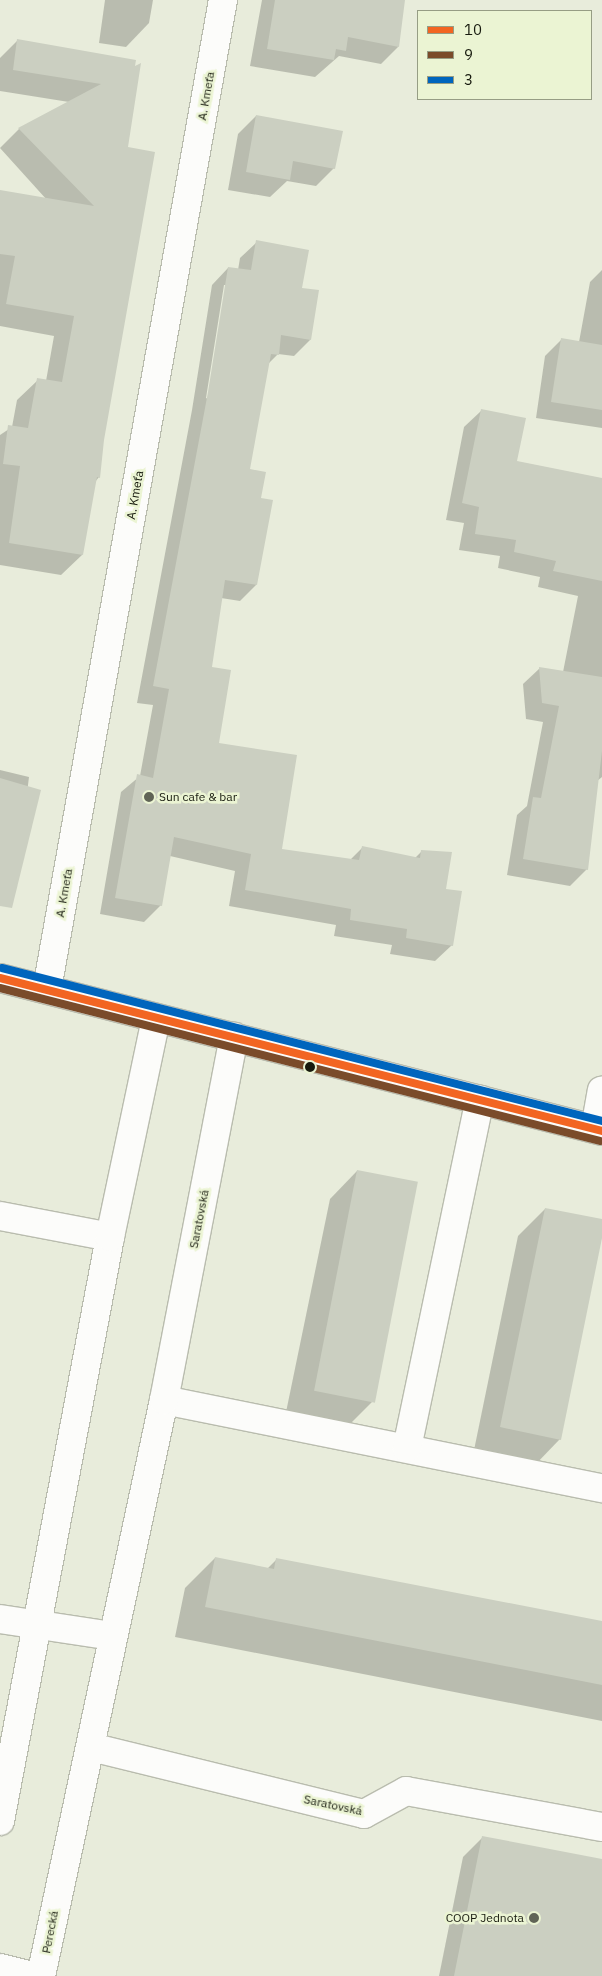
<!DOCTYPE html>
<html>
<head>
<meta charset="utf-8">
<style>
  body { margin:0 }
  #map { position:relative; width:602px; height:1976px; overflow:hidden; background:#e8ecdb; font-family:"IBM Plex Sans",sans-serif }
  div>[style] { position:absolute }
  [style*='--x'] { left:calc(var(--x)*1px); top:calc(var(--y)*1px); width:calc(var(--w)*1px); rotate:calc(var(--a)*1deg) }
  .shadow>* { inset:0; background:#0003 }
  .building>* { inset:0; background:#cbcfc1; transform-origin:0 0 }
  .roads { filter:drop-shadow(1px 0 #b9bcae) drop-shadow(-1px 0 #b9bcae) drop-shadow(0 1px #b9bcae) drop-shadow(0 -1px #b9bcae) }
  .minor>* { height:28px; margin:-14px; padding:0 14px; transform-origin:14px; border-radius:14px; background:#fcfcfa }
  .bus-1>* { height:8px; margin:-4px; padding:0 4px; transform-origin:4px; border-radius:4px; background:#f26522 }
  .bus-2>* { height:8px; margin:-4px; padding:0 4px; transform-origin:4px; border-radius:4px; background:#7a4b2a }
  .bus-3>* { height:8px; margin:-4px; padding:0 4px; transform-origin:4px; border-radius:4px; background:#0065bd }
  .dots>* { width:14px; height:14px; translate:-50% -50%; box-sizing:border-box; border:2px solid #ebf4d3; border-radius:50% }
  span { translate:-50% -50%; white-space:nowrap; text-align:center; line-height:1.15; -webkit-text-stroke:5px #ebf4d3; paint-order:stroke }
  .street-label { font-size:12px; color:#171a0e }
  .poi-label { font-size:12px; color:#171a0e }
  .left { translate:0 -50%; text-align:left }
  .right { translate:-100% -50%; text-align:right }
  .legend { position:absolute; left:417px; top:10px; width:175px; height:90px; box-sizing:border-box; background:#ebf4d3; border:1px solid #969d84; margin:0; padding:6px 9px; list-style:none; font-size:15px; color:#171a0e }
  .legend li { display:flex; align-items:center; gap:10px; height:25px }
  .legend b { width:25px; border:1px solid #969d84 }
</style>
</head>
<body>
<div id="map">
  <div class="shadow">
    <div style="clip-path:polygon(105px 0,153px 0,149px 23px,126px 47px,99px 43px)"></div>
    <div style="clip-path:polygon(262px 0,386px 0,398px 47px,381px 64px,339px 56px,315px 77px,250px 66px)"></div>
    <div style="clip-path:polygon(18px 40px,134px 61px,99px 477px,95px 482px,82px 555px,61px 575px,0 565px,0 435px,12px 427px,17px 400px,38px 380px,46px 381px,54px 336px,0 326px,0 192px,47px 200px,0 148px,19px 129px,69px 102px,0 91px,0 58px)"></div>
    <div style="clip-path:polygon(256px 116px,334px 168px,316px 186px,287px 181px,270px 197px,228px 190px,238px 134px)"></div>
    <div style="clip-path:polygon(evenodd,257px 242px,301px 289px,310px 340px,294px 356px,278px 354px,268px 364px,248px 470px,259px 499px,256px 585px,240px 601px,221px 598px,211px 668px,218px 744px,281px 850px,350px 860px,362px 848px,415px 858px,422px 851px,444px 890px,452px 945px,435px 961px,390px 954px,392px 945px,334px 936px,336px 925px,229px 906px,235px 871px,170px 856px,161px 905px,144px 922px,100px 914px,121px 792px,140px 776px,153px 705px,137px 703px,192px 410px,212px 285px,228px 268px,238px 270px,240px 258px,257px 242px,224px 285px,226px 285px,208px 399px,206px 398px,224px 285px)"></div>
    <div style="clip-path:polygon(602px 270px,602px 428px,536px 418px,545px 356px,562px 339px,579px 342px,590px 282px)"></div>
    <div style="clip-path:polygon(481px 411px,516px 462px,602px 493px,602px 777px,597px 781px,587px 869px,570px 886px,507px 875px,517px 815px,527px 806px,543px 722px,526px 719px,523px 684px,540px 668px,563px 672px,578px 596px,538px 587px,540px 577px,498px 568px,500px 556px,459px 550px,464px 523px,446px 520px,464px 427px)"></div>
    <div style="clip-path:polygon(0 770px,29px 777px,15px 892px,0 906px)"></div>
    <div style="clip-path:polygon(357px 1171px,372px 1402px,344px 1430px,285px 1417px,330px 1199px)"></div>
    <div style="clip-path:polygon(545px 1209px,602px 1220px,602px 1232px,560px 1439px,533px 1467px,473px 1455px,518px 1236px)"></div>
    <div style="clip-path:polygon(215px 1558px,267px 1569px,277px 1559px,602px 1623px,602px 1721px,175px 1637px,185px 1588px)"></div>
    <div style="clip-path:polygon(483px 1837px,602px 1861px,602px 1976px,439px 1976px,463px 1857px)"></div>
  </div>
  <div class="building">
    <div style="clip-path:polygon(275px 0,405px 0,399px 47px,348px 37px,346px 51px,336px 49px,334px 60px,267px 49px)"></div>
    <div style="clip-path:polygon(17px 39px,136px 60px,135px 66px,141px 63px,128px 147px,155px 152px,104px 440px,100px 478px,97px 477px,83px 555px,9px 543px,20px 466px,3px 464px,8px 425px,28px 428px,37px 378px,62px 382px,74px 316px,6px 304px,15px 256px,0 254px,0 190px,94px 206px,18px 128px,101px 84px,13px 70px)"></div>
    <div style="clip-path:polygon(256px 115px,343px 131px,335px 169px,293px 161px,290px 180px,246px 172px)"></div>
    <div style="clip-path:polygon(256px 240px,309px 250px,302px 288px,319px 290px,311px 340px,281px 335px,279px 355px,271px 354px,250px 469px,266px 472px,261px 498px,273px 500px,257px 585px,225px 580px,212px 667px,231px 670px,219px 743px,297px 755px,282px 849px,359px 860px,362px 846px,420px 858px,421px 850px,452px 852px,446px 889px,462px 891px,453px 946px,406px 938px,407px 929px,350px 920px,351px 909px,245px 890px,251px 854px,174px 837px,162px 906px,115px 898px,137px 774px,153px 778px,169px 689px,153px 686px,208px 392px,228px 267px,251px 270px)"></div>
    <div style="clip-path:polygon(561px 338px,602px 345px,602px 410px,551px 402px)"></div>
    <div style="clip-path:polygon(481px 409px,526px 418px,517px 461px,602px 478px,602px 581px,553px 571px,556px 561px,514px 552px,516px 540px,475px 534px,479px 507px,462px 503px)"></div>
    <div style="clip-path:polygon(539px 667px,602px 677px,602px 751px,588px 870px,523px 859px,533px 797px,541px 798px,559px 706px,542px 703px)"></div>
    <div style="clip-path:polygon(0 778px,41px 790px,12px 908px,0 906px)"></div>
    <div style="left:357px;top:1170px;width:62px;height:225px;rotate:11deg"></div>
    <div style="clip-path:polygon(545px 1208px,602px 1219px,602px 1238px,561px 1440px,500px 1427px)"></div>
    <div style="clip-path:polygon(215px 1557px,274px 1569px,276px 1558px,602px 1621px,602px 1685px,205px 1607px)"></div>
    <div style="clip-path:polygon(482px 1836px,602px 1859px,602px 1976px,454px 1976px)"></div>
  </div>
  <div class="roads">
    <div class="minor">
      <div style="--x:0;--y:978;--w:621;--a:14.26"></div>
      <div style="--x:47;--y:989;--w:1005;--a:-79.91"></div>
      <div style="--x:595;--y:1129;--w:39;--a:-80"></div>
      <div style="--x:0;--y:1216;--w:112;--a:10.8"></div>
      <div style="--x:164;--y:1400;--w:447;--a:11.4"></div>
      <div style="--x:407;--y:1448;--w:356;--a:-78.2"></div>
      <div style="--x:0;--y:1619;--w:113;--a:8.6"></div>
      <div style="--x:91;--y:1747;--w:281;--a:13.8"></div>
      <div style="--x:364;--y:1814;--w:48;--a:-28.7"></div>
      <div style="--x:406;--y:1791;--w:199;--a:10.4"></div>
      <div style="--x:0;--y:1821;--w:594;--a:-79.33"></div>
      <div style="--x:110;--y:1237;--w:223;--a:-78.1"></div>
      <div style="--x:0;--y:1968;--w:32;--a:14"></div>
      <div style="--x:41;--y:1976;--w:589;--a:-77.95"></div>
      <div style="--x:164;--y:1400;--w:370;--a:-79.1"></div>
    </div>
  </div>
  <div class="bus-1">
    <div style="--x:0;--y:978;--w:621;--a:14.26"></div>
  </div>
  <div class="bus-2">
    <div style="--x:0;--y:988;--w:619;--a:14.31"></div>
  </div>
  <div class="bus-3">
    <div style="--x:2;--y:968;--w:619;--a:14.31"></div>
  </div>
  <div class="dots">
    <div style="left:149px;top:797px;background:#606456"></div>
    <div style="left:310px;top:1067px;background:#171a0e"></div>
    <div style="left:534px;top:1918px;background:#606456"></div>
  </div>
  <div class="street-label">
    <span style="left:206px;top:96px;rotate:-80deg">A. Kmeťa</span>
    <span style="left:135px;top:495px;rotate:-80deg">A. Kmeťa</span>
    <span style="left:64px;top:893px;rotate:-80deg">A. Kmeťa</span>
    <span style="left:199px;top:1219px;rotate:-79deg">Saratovská</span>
    <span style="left:333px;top:1805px;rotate:12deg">Saratovská</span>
    <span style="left:50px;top:1932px;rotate:-79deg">Perecká</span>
  </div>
  <div class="poi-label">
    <span class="left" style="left:159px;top:797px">Sun cafe &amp; bar</span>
    <span class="right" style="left:524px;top:1918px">COOP Jednota</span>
  </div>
  <ul class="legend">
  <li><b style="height:6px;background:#f26522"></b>10</li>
  <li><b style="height:6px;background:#7a4b2a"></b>9</li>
  <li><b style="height:6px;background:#0065bd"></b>3</li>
  </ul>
</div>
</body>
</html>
